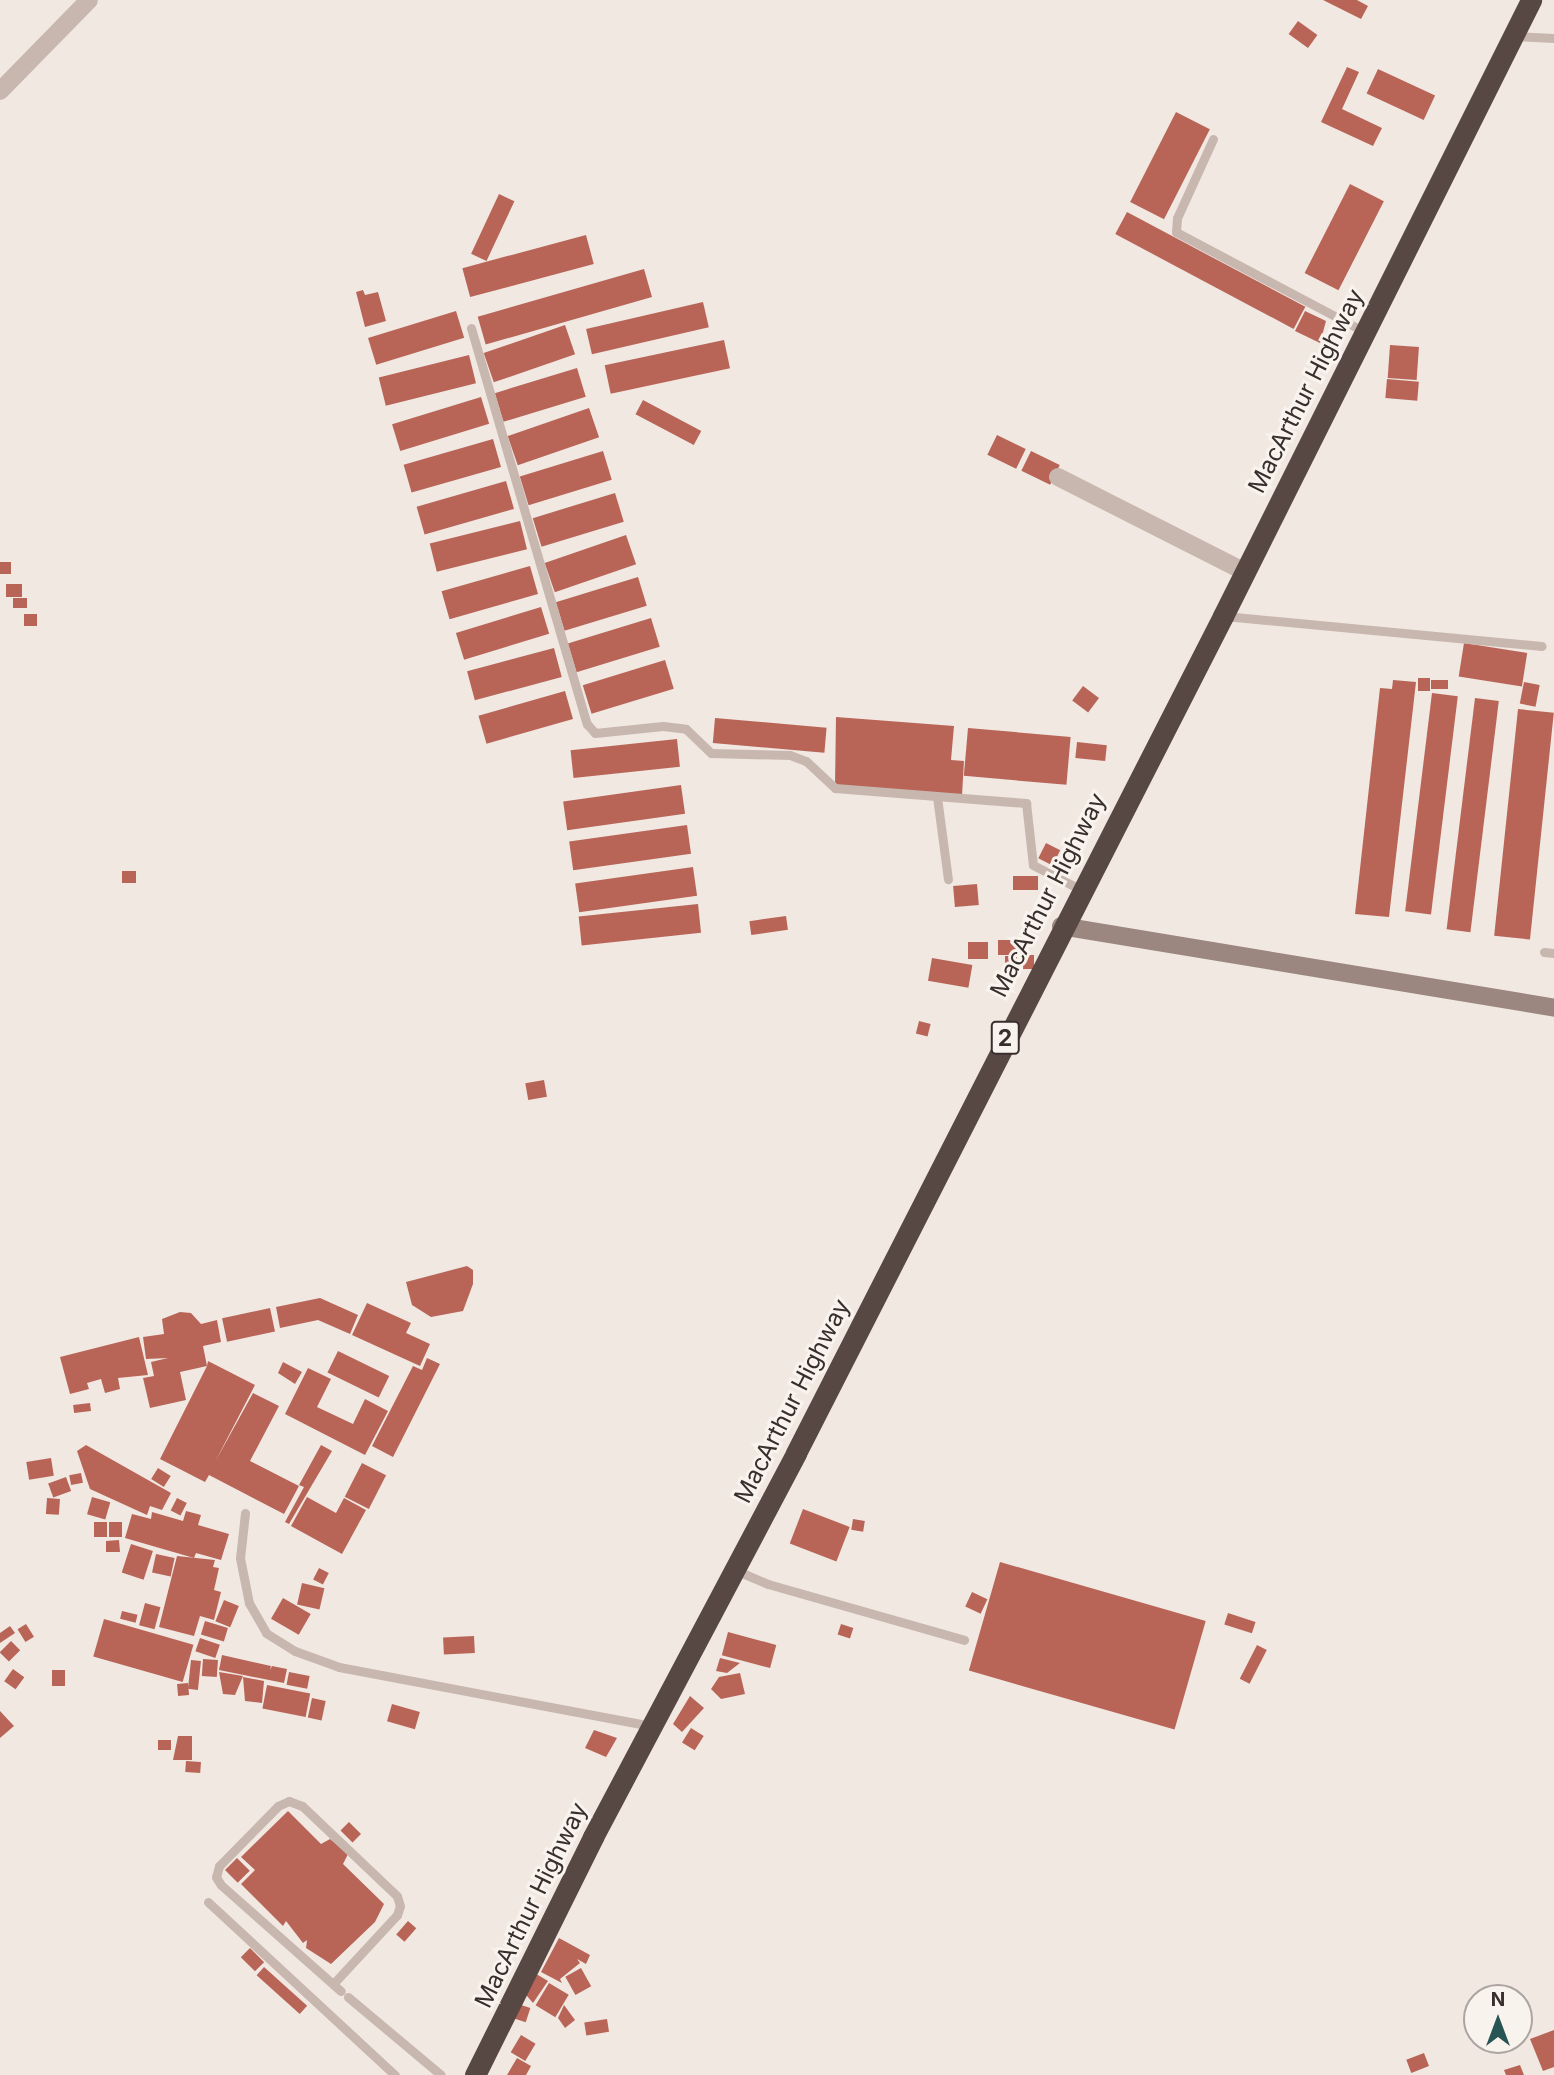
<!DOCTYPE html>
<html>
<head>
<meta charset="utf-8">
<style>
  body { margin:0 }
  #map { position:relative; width:1554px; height:2075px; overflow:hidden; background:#f1e8e2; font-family:Inter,sans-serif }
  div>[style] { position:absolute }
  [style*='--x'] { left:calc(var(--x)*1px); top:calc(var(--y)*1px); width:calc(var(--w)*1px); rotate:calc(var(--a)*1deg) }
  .building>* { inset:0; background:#b86558; transform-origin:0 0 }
  .lane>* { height:9px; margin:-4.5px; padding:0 4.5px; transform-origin:4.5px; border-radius:4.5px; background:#c8b7af }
  .street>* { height:18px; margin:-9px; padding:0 9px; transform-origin:9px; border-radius:9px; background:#c8b7af }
  .secondary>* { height:18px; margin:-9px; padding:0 9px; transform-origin:9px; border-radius:9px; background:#9c8780 }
  .highway>* { height:21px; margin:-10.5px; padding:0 10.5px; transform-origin:10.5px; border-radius:10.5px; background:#584844 }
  span { translate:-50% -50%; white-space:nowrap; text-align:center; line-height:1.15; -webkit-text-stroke:6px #f9f3ee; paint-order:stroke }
  .shield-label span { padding:2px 5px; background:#f9f3ee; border:2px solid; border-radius:5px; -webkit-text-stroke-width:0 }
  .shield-label { font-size:23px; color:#382e2c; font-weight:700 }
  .street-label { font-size:24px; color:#382e2c }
  .north { position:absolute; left:1463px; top:1984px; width:70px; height:70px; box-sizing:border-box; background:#f9f3ee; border:2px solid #aca4a0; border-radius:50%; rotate:0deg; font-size:19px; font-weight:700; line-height:28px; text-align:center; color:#382e2c }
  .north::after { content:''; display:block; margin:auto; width:24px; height:32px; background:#265553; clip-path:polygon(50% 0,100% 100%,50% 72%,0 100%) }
</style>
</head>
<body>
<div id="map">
  <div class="building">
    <div style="clip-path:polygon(1323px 0,1357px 0,1368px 6px,1361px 19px)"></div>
    <div style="left:1298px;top:21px;width:24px;height:16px;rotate:36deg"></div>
    <div style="clip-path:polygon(1347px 67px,1359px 72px,1342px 109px,1382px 128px,1373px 146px,1321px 122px)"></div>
    <div style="left:1378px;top:69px;width:63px;height:27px;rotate:25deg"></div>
    <div style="left:1176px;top:112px;width:38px;height:101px;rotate:27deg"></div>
    <div style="left:1350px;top:184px;width:38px;height:100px;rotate:27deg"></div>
    <div style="left:499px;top:194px;width:17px;height:66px;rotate:25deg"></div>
    <div style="left:1127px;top:212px;width:202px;height:25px;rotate:28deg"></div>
    <div style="left:586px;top:235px;width:30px;height:128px;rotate:75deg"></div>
    <div style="left:644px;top:269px;width:29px;height:173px;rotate:74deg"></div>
    <div style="clip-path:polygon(363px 290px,365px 295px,378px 292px,386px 321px,365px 327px,356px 292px)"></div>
    <div style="left:703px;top:302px;width:26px;height:120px;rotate:77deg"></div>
    <div style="left:456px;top:311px;width:28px;height:92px;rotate:73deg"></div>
    <div style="clip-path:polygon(1305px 311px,1326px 321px,1320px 343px,1295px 331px)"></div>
    <div style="left:565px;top:325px;width:31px;height:86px;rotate:71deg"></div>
    <div style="left:724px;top:340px;width:29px;height:122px;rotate:78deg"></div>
    <div style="left:1390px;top:345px;width:29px;height:33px;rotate:4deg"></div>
    <div style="left:469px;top:355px;width:29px;height:93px;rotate:76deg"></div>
    <div style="left:577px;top:368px;width:30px;height:86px;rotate:73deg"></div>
    <div style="left:1387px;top:379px;width:32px;height:19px;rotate:5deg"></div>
    <div style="left:481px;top:397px;width:28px;height:93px;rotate:73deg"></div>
    <div style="left:643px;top:400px;width:66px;height:16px;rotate:28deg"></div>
    <div style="left:589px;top:408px;width:31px;height:86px;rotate:71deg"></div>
    <div style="left:997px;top:435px;width:32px;height:22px;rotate:26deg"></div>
    <div style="left:493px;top:439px;width:29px;height:93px;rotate:74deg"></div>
    <div style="left:603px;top:451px;width:30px;height:87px;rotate:73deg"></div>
    <div style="left:1031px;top:451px;width:32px;height:22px;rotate:26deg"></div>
    <div style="left:506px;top:481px;width:29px;height:93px;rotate:74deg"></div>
    <div style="left:615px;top:493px;width:30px;height:86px;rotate:73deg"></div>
    <div style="left:520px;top:521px;width:29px;height:93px;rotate:76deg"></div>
    <div style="left:626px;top:535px;width:31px;height:86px;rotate:71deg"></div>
    <div style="left:0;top:562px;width:11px;height:12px"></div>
    <div style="left:530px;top:566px;width:29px;height:92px;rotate:74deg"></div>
    <div style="left:638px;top:577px;width:30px;height:86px;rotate:73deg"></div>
    <div style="left:6px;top:584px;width:16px;height:13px"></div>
    <div style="left:13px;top:598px;width:14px;height:10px"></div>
    <div style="left:541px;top:607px;width:28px;height:89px;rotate:73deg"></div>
    <div style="left:24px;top:614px;width:13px;height:12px"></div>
    <div style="left:651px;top:618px;width:30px;height:87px;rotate:73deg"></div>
    <div style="left:1464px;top:643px;width:64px;height:34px;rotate:9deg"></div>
    <div style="left:554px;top:648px;width:30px;height:90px;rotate:75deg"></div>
    <div style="left:665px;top:660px;width:30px;height:86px;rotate:73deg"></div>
    <div style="left:1418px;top:678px;width:12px;height:13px"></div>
    <div style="clip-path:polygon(1393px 680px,1416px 682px,1389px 917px,1355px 914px,1380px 688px,1392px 689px)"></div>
    <div style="left:1431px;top:680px;width:17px;height:9px"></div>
    <div style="left:1524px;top:682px;width:16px;height:22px;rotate:11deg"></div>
    <div style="left:1083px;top:686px;width:20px;height:18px;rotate:37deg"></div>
    <div style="left:565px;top:691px;width:29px;height:90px;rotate:74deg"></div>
    <div style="left:1432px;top:693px;width:26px;height:220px;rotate:7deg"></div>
    <div style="left:1475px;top:698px;width:24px;height:233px;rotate:7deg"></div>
    <div style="left:1518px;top:709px;width:36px;height:228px;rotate:6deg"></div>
    <div style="clip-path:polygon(836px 717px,954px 726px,951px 760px,964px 761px,962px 796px,835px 786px)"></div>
    <div style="left:715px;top:718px;width:112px;height:25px;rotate:5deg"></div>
    <div style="left:968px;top:728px;width:103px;height:48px;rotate:5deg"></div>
    <div style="left:677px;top:739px;width:28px;height:107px;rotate:84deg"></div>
    <div style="left:1077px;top:742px;width:30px;height:16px;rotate:6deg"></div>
    <div style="left:681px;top:785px;width:29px;height:119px;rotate:82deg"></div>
    <div style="left:687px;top:825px;width:29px;height:119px;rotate:82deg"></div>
    <div style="left:1046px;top:843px;width:16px;height:17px;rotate:27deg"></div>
    <div style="left:693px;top:867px;width:29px;height:119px;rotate:82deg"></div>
    <div style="left:122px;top:871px;width:14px;height:12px"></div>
    <div style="left:1013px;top:876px;width:25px;height:14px"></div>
    <div style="left:977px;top:884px;width:21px;height:24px;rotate:85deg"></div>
    <div style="left:698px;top:904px;width:29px;height:120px;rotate:84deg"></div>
    <div style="left:786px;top:916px;width:14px;height:37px;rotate:82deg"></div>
    <div style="left:998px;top:940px;width:18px;height:15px"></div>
    <div style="left:968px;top:942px;width:20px;height:17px"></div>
    <div style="left:1023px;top:955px;width:11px;height:14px"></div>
    <div style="left:1005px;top:956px;width:12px;height:14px"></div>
    <div style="left:932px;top:958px;width:41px;height:23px;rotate:10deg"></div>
    <div style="left:919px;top:1021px;width:12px;height:13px;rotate:14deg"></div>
    <div style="left:544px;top:1080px;width:17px;height:19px;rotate:80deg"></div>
    <div style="clip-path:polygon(467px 1266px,473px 1270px,473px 1284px,463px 1311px,431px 1317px,412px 1305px,406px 1282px)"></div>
    <div style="clip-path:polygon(320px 1298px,358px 1315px,350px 1334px,318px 1320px,280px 1328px,276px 1307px)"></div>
    <div style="clip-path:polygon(367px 1303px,411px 1323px,406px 1333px,430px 1344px,420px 1366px,352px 1335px)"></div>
    <div style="left:270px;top:1308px;width:24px;height:49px;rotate:78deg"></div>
    <div style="clip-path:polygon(180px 1312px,191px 1313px,201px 1324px,217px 1320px,221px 1342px,203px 1346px,207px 1366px,208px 1361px,255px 1385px,215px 1462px,253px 1393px,279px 1406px,250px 1461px,299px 1486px,284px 1514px,209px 1475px,205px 1482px,160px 1459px,207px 1366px,180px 1372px,186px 1400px,150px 1408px,143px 1378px,154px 1376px,151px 1362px,168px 1358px,146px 1359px,143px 1337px,164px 1334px,162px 1319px)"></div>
    <div style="clip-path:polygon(139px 1337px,148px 1375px,118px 1378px,120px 1389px,105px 1393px,101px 1379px,87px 1383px,89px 1389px,70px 1394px,60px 1357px)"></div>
    <div style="left:338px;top:1351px;width:57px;height:24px;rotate:26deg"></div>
    <div style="clip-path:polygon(427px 1358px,440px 1364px,393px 1457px,372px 1446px,413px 1366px,422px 1370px)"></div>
    <div style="clip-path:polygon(283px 1362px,302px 1372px,295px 1384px,278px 1373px)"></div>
    <div style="clip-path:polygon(308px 1368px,331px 1379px,317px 1407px,353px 1424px,365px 1399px,388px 1411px,365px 1455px,285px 1414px)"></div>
    <div style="left:90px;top:1403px;width:8px;height:17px;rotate:83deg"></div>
    <div style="clip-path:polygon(86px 1445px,171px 1493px,162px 1510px,150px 1506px,147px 1515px,90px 1489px,77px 1451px)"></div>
    <div style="clip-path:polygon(321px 1445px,332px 1451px,289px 1524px,285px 1522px,304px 1487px,299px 1485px)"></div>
    <div style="left:51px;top:1458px;width:18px;height:25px;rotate:81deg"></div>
    <div style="left:362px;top:1463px;width:27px;height:38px;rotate:27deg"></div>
    <div style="left:158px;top:1468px;width:15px;height:13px;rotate:32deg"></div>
    <div style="left:81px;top:1473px;width:10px;height:12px;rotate:79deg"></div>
    <div style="left:66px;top:1477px;width:15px;height:19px;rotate:70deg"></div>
    <div style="left:92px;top:1497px;width:19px;height:18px;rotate:16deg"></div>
    <div style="clip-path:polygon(307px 1497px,336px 1513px,344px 1498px,366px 1510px,342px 1554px,291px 1526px)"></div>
    <div style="left:47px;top:1498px;width:13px;height:16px;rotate:4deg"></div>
    <div style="left:177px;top:1498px;width:11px;height:14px;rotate:27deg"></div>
    <div style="left:803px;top:1509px;width:50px;height:37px;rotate:21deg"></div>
    <div style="clip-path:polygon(186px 1511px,201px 1515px,198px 1525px,229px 1534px,221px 1560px,196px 1553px,194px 1558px,125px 1538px,132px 1514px,151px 1519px,152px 1512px,183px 1521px)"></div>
    <div style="left:853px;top:1519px;width:12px;height:11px;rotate:9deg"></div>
    <div style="left:94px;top:1522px;width:13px;height:15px"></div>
    <div style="left:109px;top:1522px;width:13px;height:15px"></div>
    <div style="clip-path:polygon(119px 1540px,120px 1552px,106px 1552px,106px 1541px)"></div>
    <div style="left:131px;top:1544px;width:23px;height:30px;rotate:18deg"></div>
    <div style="left:156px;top:1554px;width:19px;height:19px;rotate:12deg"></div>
    <div style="clip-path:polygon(177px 1556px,215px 1560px,213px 1567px,219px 1568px,214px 1590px,221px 1592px,214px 1620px,200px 1616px,194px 1636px,159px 1627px)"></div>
    <div style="left:1000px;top:1562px;width:214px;height:113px;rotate:16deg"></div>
    <div style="left:319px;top:1568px;width:11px;height:13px;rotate:27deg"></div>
    <div style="left:302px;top:1583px;width:23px;height:22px;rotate:13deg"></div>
    <div style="left:972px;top:1592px;width:17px;height:16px;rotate:25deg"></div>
    <div style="left:283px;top:1598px;width:32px;height:24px;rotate:30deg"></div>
    <div style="left:224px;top:1600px;width:16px;height:23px;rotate:22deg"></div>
    <div style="left:145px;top:1603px;width:16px;height:23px;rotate:15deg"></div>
    <div style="left:122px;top:1611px;width:16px;height:8px;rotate:14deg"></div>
    <div style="left:1228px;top:1613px;width:29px;height:12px;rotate:18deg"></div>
    <div style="left:104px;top:1619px;width:93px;height:39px;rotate:16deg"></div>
    <div style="left:205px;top:1621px;width:24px;height:14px;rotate:17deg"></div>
    <div style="left:26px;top:1624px;width:15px;height:10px;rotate:58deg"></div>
    <div style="left:841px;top:1624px;width:13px;height:11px;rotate:18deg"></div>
    <div style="clip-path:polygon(10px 1626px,15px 1633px,0 1643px,0 1633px)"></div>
    <div style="left:728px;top:1632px;width:50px;height:24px;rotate:15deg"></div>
    <div style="left:474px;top:1636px;width:17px;height:31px;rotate:87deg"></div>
    <div style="left:200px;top:1638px;width:21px;height:14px;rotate:19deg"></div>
    <div style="left:11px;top:1641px;width:13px;height:16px;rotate:45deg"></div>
    <div style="left:1257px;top:1645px;width:11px;height:38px;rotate:27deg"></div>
    <div style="clip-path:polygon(222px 1655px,271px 1666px,270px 1670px,272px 1666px,287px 1669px,284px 1683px,219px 1670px)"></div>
    <div style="clip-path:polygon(720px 1658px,740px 1663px,727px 1673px,716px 1671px)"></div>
    <div style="left:203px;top:1659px;width:15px;height:17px;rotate:4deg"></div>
    <div style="left:191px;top:1660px;width:10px;height:29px;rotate:6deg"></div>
    <div style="left:13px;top:1669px;width:14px;height:15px;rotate:36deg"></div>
    <div style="left:52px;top:1670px;width:13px;height:16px"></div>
    <div style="clip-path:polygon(219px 1672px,243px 1676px,235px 1695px,223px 1694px)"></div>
    <div style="left:289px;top:1672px;width:21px;height:13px;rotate:11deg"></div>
    <div style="clip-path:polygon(740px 1673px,745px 1694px,721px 1699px,711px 1689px,719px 1677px)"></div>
    <div style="clip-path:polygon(243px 1677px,264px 1681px,262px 1703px,245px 1701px)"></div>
    <div style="left:188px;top:1683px;width:12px;height:11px;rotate:85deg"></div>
    <div style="left:267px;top:1685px;width:44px;height:24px;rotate:11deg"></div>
    <div style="clip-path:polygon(690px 1696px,704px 1708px,682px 1732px,673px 1724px)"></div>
    <div style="left:312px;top:1698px;width:14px;height:20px;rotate:12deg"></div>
    <div style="left:392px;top:1704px;width:29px;height:18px;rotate:16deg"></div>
    <div style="clip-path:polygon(0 1711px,14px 1726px,0 1738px)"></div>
    <div style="left:691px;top:1728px;width:15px;height:17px;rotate:32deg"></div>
    <div style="clip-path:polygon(594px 1730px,617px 1738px,606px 1757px,585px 1748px)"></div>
    <div style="clip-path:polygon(178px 1736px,192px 1736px,192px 1760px,173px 1760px)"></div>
    <div style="left:158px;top:1740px;width:13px;height:10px"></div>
    <div style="left:186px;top:1761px;width:15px;height:11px;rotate:4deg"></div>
    <div style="clip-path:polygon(288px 1811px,321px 1844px,330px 1839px,348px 1854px,343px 1864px,384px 1904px,375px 1922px,331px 1964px,306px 1948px,307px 1940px,303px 1943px,286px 1921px,283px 1926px,241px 1884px,255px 1870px,241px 1857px)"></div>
    <div style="left:349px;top:1822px;width:17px;height:12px;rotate:45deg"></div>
    <div style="left:237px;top:1858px;width:18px;height:17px;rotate:45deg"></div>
    <div style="left:408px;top:1921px;width:11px;height:18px;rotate:41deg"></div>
    <div style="clip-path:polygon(559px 1938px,590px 1955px,586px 1964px,577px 1959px,580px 1963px,560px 1979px,562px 1983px,541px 1972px)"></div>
    <div style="left:250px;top:1948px;width:20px;height:13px;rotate:45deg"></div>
    <div style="left:264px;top:1967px;width:58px;height:11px;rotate:42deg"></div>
    <div style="left:581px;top:1968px;width:21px;height:18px;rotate:61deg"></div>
    <div style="clip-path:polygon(533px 1972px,548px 1981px,533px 2003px,521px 1989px)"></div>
    <div style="left:549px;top:1983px;width:23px;height:26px;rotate:31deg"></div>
    <div style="left:518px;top:2004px;width:13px;height:15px;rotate:18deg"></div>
    <div style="clip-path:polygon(564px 2005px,575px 2020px,565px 2028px,558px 2018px)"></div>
    <div style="left:607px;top:2019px;width:13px;height:23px;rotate:81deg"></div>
    <div style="clip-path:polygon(1554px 2030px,1554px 2067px,1543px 2071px,1530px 2039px)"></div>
    <div style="left:521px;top:2035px;width:17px;height:20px;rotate:31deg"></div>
    <div style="left:1424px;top:2053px;width:14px;height:19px;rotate:69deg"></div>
    <div style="clip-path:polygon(517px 2058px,531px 2066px,526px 2075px,507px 2075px)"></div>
    <div style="clip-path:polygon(1520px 2065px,1524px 2075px,1506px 2075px,1504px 2070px)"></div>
  </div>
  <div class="lane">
    <div style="--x:1515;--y:36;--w:39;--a:3"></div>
    <div style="--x:1213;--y:139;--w:87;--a:114.5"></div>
    <div style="--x:1177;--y:218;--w:14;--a:94"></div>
    <div style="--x:1176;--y:232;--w:214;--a:27.9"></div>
    <div style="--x:471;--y:328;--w:413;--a:73.7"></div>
    <div style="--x:587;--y:724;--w:12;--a:48"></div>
    <div style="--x:595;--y:733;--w:68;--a:-5.9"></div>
    <div style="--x:663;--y:726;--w:23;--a:7"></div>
    <div style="--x:686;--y:729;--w:35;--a:44"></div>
    <div style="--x:711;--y:753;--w:79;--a:1.5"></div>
    <div style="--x:790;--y:755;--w:17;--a:21"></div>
    <div style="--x:806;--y:761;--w:40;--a:43"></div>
    <div style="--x:835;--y:788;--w:192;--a:4.5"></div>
    <div style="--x:1026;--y:803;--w:62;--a:83.6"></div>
    <div style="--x:1033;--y:865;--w:53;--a:27.1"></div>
    <div style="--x:1224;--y:616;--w:319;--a:5.4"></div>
    <div style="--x:937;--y:797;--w:83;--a:82.4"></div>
    <div style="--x:1544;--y:952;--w:10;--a:6"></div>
    <div style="--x:245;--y:1513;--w:45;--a:96.3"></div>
    <div style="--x:240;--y:1558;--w:46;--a:78.7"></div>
    <div style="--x:249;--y:1603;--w:34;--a:60"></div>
    <div style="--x:266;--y:1633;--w:34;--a:32"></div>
    <div style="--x:295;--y:1651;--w:47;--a:20"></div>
    <div style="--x:339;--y:1667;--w:318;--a:10.7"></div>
    <div style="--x:735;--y:1570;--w:36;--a:23"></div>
    <div style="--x:768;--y:1584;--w:204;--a:15.9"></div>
    <div style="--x:208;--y:1902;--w:255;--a:42.8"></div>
    <div style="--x:333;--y:1984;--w:94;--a:-47.2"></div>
    <div style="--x:397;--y:1915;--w:9;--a:-72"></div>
    <div style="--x:400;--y:1906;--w:10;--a:-107"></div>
    <div style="--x:397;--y:1896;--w:131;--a:-136.5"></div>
    <div style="--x:302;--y:1806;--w:14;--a:-159"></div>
    <div style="--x:289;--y:1801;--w:12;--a:156"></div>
    <div style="--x:278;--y:1806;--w:84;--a:134.5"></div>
    <div style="--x:219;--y:1866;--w:11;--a:105"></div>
    <div style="--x:216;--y:1877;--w:9;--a:58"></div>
    <div style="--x:221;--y:1885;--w:160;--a:41.5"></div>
    <div style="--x:348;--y:1997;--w:121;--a:40"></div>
  </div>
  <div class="street">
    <div style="--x:0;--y:91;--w:127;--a:-45.6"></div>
    <div style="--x:1058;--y:477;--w:210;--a:26.9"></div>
  </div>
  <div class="secondary">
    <div style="--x:1061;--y:926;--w:500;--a:9.4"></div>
  </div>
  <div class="highway">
    <div style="--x:475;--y:2075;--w:266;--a:-63.6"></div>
    <div style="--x:593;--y:1837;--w:434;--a:-62.1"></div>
    <div style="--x:796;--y:1453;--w:940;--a:-62.97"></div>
    <div style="--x:1223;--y:616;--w:689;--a:-63.43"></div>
  </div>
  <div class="shield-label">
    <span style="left:1005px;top:1038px">2</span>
  </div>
  <div class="street-label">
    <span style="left:1306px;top:391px;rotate:-63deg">MacArthur Highway</span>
    <span style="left:1048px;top:895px;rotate:-63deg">MacArthur Highway</span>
    <span style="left:792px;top:1401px;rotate:-63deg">MacArthur Highway</span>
    <span style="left:531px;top:1905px;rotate:-64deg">MacArthur Highway</span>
  </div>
  <div class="north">N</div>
</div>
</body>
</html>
